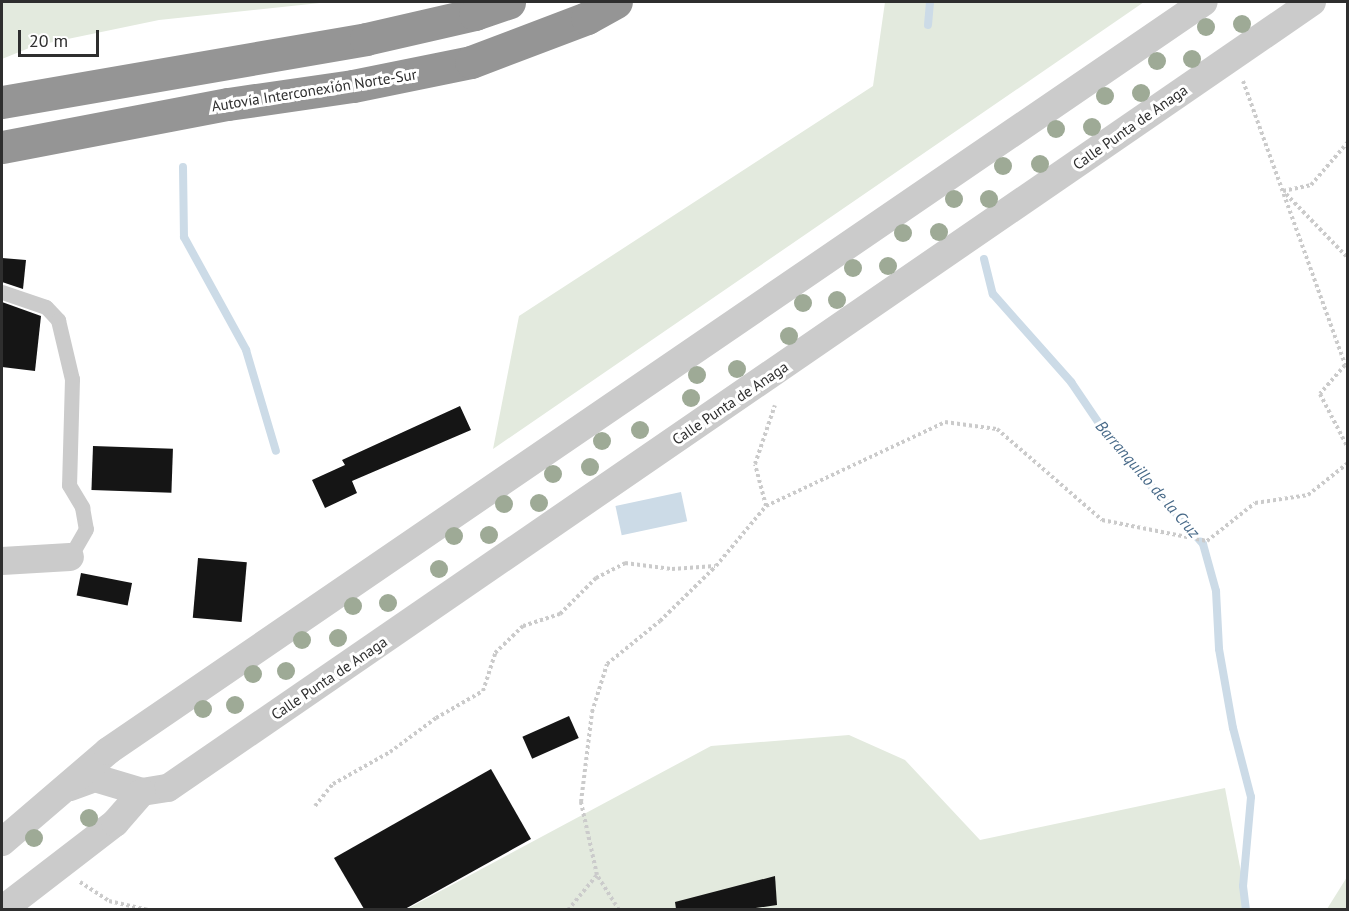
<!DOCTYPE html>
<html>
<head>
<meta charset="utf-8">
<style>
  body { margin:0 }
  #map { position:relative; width:1349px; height:911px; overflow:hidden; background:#fff; font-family:"PT Sans",sans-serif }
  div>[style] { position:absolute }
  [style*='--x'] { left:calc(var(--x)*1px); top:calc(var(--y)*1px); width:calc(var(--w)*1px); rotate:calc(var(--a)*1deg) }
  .green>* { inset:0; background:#e3eade }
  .water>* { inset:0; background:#ccdbe7; transform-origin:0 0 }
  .stream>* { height:8px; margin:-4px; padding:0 4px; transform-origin:4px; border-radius:4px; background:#ccdbe7 }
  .building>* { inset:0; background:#151515; transform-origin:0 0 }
  .path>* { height:4px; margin-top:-2px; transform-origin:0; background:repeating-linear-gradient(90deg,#cbcbcb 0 3px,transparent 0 6px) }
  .service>* { height:15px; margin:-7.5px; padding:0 7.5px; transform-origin:7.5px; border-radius:7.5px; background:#cbcbcb }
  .minor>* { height:28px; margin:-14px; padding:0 14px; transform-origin:14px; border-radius:14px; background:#cbcbcb }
  .motorway>* { height:33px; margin:-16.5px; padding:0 16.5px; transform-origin:16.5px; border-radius:16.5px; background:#959595 }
  .trees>* { width:18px; height:18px; margin:-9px; border-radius:50%; background:#9eaa96 }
  span { translate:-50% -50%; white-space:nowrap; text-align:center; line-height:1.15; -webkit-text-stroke:6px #fff; paint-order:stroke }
  .street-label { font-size:15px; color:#2e2e2e }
  .water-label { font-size:16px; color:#466887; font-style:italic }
  .frame { position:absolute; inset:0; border:3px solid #2e2e2e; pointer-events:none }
  .scale { position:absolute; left:18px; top:30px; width:81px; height:27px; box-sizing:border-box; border:3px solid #2e2e2e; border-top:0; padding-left:8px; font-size:18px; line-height:21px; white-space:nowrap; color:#2e2e2e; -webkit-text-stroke:4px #fff; paint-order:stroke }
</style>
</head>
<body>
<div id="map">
  <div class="green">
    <div style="clip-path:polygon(2px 2px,329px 2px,159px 20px,34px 46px,2px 59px)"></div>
    <div style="clip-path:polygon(885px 2px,1144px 2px,493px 449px,519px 316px,873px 86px)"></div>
    <div style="clip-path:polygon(849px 735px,905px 760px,980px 840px,1225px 788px,1248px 909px,405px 910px,711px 746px)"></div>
    <div style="clip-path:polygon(1347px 877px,1347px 909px,1327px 909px)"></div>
  </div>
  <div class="water">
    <div style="left:681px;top:492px;width:30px;height:67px;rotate:78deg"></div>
  </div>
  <div class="stream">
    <div style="--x:928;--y:25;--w:23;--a:-85"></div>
    <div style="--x:183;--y:167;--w:70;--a:89.2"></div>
    <div style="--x:184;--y:237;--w:129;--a:61.2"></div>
    <div style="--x:246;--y:350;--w:105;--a:73.5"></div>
    <div style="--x:984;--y:259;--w:36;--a:76"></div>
    <div style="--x:993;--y:294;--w:118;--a:48.4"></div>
    <div style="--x:1071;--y:382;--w:71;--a:55.9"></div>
    <div style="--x:1111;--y:441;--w:138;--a:48.2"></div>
    <div style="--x:1203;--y:544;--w:49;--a:74.5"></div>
    <div style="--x:1216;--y:591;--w:58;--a:87"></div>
    <div style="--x:1219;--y:649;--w:80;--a:80"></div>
    <div style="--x:1233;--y:728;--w:71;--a:75.4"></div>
    <div style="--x:1251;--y:797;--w:89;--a:95.1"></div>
    <div style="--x:1243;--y:886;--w:24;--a:83"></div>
  </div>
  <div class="building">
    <div style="clip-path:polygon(2px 258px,26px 260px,23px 289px,2px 282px)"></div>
    <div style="clip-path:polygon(2px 302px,41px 316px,35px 371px,2px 367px)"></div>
    <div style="clip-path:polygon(460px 406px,471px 430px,352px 481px,357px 493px,325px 508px,312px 480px,345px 465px,342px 460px)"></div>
    <div style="left:93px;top:446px;width:80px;height:44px;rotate:2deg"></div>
    <div style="left:198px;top:558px;width:49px;height:60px;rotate:5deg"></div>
    <div style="left:81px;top:573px;width:52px;height:23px;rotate:11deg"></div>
    <div style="left:569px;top:716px;width:24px;height:51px;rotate:66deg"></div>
    <div style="clip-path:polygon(491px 769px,531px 839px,405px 909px,364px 909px,334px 858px)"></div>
    <div style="clip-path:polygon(775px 876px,777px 905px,749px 909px,676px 909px,675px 902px)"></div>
  </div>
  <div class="path">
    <div style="--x:1243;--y:81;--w:302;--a:70.2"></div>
    <div style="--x:1345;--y:365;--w:38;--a:131"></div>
    <div style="--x:1320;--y:394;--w:61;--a:62.6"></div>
    <div style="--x:1283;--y:191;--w:29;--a:-12"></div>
    <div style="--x:1311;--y:185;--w:57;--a:-49.3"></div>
    <div style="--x:1286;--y:194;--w:89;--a:45.9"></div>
    <div style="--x:766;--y:506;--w:198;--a:-25.1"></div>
    <div style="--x:945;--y:422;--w:52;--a:7.7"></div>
    <div style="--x:997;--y:429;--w:139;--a:40.9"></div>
    <div style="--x:1102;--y:520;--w:107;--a:11.3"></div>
    <div style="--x:1207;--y:541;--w:61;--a:-38.4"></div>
    <div style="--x:1255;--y:503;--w:54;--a:-8.6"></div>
    <div style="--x:1308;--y:495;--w:51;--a:-38.7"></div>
    <div style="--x:315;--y:806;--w:28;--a:-51"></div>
    <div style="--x:333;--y:784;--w:65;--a:-29.3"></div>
    <div style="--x:390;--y:752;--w:57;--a:-36.5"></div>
    <div style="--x:436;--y:718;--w:54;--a:-29.9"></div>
    <div style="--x:483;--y:691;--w:40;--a:-72"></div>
    <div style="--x:495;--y:653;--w:39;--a:-44"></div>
    <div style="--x:523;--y:626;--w:39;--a:-18"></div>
    <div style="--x:560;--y:614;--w:51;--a:-45"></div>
    <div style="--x:596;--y:578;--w:33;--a:-27"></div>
    <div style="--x:625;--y:563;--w:47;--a:7.3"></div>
    <div style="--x:672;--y:569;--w:43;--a:-4"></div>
    <div style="--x:80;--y:882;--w:35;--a:33"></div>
    <div style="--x:109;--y:901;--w:40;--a:13"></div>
    <div style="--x:568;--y:910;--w:45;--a:-50.4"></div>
    <div style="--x:619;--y:910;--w:41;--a:-122.2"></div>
    <div style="--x:597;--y:875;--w:75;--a:-102.4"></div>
    <div style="--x:581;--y:802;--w:91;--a:-83"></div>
    <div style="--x:592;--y:712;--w:50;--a:-72.6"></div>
    <div style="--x:607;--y:664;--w:68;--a:-39.1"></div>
    <div style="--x:660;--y:621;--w:78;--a:-44.5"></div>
    <div style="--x:716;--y:566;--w:78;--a:-50.2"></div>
    <div style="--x:766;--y:506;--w:43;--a:-104.7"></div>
    <div style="--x:755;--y:464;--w:62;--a:-71.3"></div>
  </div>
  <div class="service">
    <div style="--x:2;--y:292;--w:46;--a:18.8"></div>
    <div style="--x:46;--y:307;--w:18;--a:47"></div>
    <div style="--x:58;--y:320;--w:61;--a:76.7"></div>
    <div style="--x:72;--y:379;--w:106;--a:91.6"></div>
    <div style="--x:69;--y:485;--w:26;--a:59"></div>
    <div style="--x:82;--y:507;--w:22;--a:80"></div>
    <div style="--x:86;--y:529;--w:32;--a:120"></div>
  </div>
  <div class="minor">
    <div style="--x:2;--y:561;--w:68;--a:-3.4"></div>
    <div style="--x:70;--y:787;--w:27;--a:-20"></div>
    <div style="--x:95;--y:778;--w:49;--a:16.6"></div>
    <div style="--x:142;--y:792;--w:26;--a:-9"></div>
    <div style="--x:168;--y:788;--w:1388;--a:-34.49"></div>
    <div style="--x:2;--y:842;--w:140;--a:-40.6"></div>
    <div style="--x:108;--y:751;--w:1327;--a:-34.35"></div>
    <div style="--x:2;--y:910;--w:143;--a:-37.6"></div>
    <div style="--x:115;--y:823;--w:41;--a:-48.9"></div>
  </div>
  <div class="motorway">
    <div style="--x:2;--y:102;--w:369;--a:-9.8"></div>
    <div style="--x:366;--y:39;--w:112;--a:-12.9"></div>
    <div style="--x:475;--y:14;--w:36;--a:-19"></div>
    <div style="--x:2;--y:147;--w:230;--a:-10.8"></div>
    <div style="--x:228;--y:104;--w:126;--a:-8.2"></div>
    <div style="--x:353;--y:86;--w:120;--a:-11.5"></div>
    <div style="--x:471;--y:62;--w:124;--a:-20.8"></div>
    <div style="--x:587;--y:18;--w:33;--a:-29"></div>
  </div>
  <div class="trees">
    <div style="left:1242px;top:24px"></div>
    <div style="left:1206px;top:27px"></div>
    <div style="left:1192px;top:59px"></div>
    <div style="left:1157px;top:61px"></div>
    <div style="left:1141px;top:93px"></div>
    <div style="left:1105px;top:96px"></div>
    <div style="left:1092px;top:127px"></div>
    <div style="left:1056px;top:129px"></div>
    <div style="left:1040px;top:164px"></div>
    <div style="left:1003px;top:166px"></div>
    <div style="left:954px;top:199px"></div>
    <div style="left:989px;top:199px"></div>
    <div style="left:939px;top:232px"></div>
    <div style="left:903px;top:233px"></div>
    <div style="left:888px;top:266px"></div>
    <div style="left:853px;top:268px"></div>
    <div style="left:837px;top:300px"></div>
    <div style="left:803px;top:303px"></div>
    <div style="left:789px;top:336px"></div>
    <div style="left:737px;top:369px"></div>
    <div style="left:697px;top:375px"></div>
    <div style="left:691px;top:398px"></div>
    <div style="left:640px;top:430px"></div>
    <div style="left:602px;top:441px"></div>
    <div style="left:590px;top:467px"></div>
    <div style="left:553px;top:474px"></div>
    <div style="left:539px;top:503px"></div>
    <div style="left:504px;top:504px"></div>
    <div style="left:489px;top:535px"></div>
    <div style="left:454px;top:536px"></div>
    <div style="left:439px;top:569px"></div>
    <div style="left:388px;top:603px"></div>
    <div style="left:353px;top:606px"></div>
    <div style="left:338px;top:638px"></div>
    <div style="left:302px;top:640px"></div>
    <div style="left:286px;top:671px"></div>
    <div style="left:253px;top:674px"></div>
    <div style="left:235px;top:705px"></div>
    <div style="left:203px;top:709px"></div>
    <div style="left:89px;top:818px"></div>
    <div style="left:34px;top:838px"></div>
  </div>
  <div class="street-label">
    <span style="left:314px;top:90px;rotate:-9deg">Autovía Interconexión Norte-Sur</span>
    <span style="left:1130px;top:127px;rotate:-35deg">Calle Punta de Anaga</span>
    <span style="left:730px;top:403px;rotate:-34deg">Calle Punta de Anaga</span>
    <span style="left:329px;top:678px;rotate:-34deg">Calle Punta de Anaga</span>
  </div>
  <div class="water-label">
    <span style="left:1148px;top:479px;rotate:49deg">Barranquillo de la Cruz</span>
  </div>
  <div class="frame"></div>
  <div class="scale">20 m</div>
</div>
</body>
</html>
